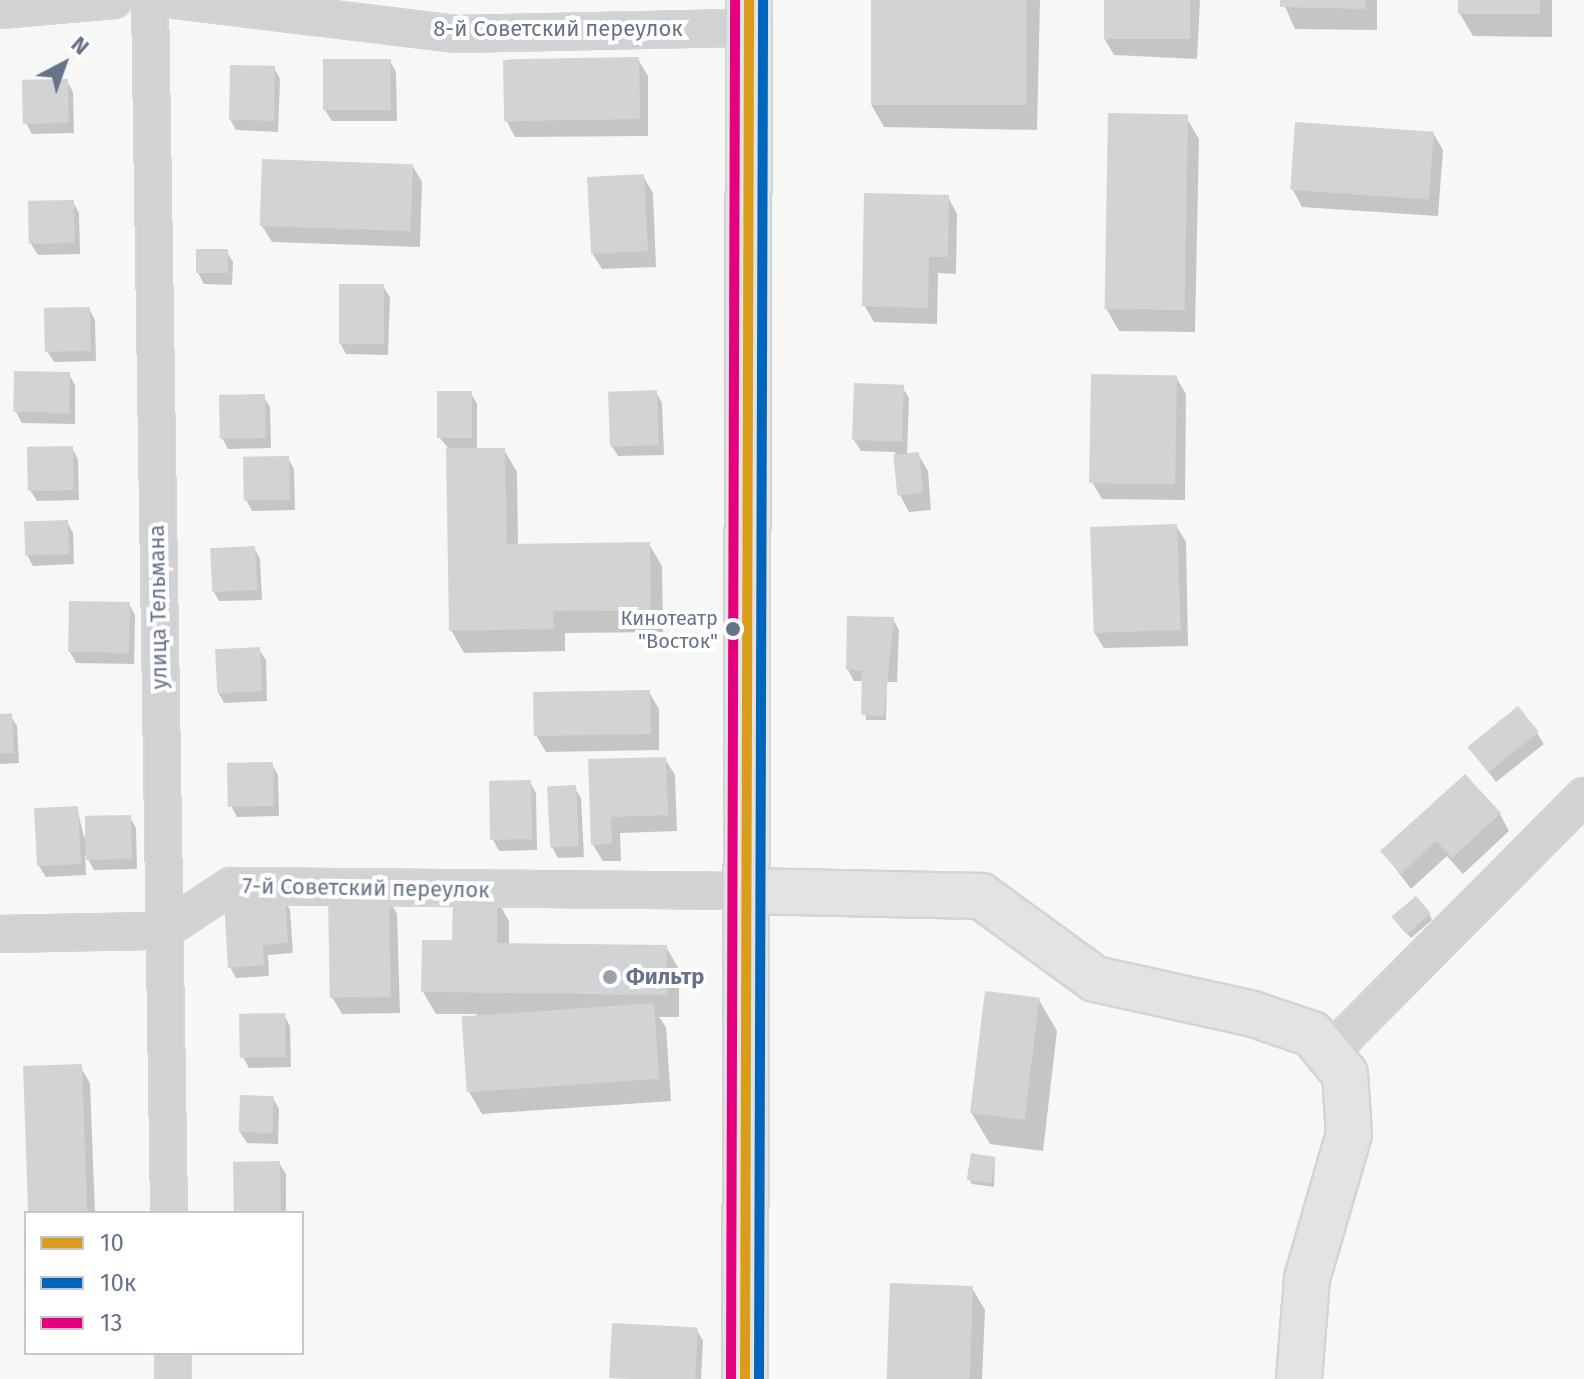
<!DOCTYPE html>
<html>
<head>
<meta charset="utf-8">
<style>
  body { margin:0 }
  #map { position:relative; width:1584px; height:1379px; overflow:hidden; background:#f7f7f6; font-family:"Fira Sans",sans-serif }
  div>[style] { position:absolute }
  [style*='--x'] { left:calc(var(--x)*1px); top:calc(var(--y)*1px); width:calc(var(--w)*1px); rotate:calc(var(--a)*1deg) }
  .shadow>* { inset:0; background:#0003 }
  .building>* { inset:0; background:#d2d3d4; transform-origin:0 0 }
  .roads { filter:drop-shadow(2px 0 #d2d4d6) drop-shadow(-2px 0 #d2d4d6) drop-shadow(0 2px #d2d4d6) drop-shadow(0 -2px #d2d4d6) }
  .street>* { height:34px; margin:-17px; padding:0 17px; transform-origin:17px; border-radius:17px; background:#d1d2d3 }
  .secondary>* { height:44px; margin:-22px; padding:0 22px; transform-origin:22px; border-radius:22px; background:#e3e3e4 }
  .bus-1>* { height:10px; margin:-5px; padding:0 5px; transform-origin:5px; border-radius:5px; background:#da9c1b }
  .bus-2>* { height:10px; margin:-5px; padding:0 5px; transform-origin:5px; border-radius:5px; background:#0065bd }
  .bus-3>* { height:10px; margin:-5px; padding:0 5px; transform-origin:5px; border-radius:5px; background:#e5007d }
  .dots>* { width:22px; height:22px; translate:-50% -50%; box-sizing:border-box; border:4px solid #fff; border-radius:50% }
  span { translate:-50% -50%; white-space:nowrap; text-align:center; line-height:1.15; -webkit-text-stroke:8px #fff; paint-order:stroke }
  .bus-label { font-size:20px; color:#667388 }
  .right { translate:-100% -50%; text-align:right }
  .street-label { font-size:22px; color:#667388 }
  .poi-label { font-size:22px; color:#667388; font-weight:700 }
  .left { translate:0 -50%; text-align:left }
  .legend { position:absolute; left:24px; top:1211px; width:280px; height:144px; box-sizing:border-box; background:#fff; border:2px solid #c2c7cf; margin:0; padding:10px 14px; list-style:none; font-size:24px; color:#667388 }
  .legend li { display:flex; align-items:center; gap:16px; height:40px }
  .legend b { width:40px; border:2px solid #c2c7cf }
  .north { position:absolute; left:24px; top:24px; width:80px; height:80px; -webkit-text-stroke:6px #fff; paint-order:stroke; rotate:41deg; font-size:22px; font-weight:700; line-height:32px; text-align:center; color:#667388 }
  .north::after { content:''; display:block; margin:auto; width:28px; height:36px; background:#667388; clip-path:polygon(50% 0,100% 100%,50% 72%,0 100%) }
</style>
</head>
<body>
<div id="map">
  <div class="shadow">
    <div style="clip-path:polygon(873px 0,1040px 0,1037px 130px,884px 127px,871px 104px)"></div>
    <div style="clip-path:polygon(1106px 0,1200px 0,1197px 59px,1114px 55px,1104px 38px)"></div>
    <div style="clip-path:polygon(1282px 0,1377px 0,1377px 30px,1295px 29px)"></div>
    <div style="clip-path:polygon(1460px 0,1552px 0,1552px 37px,1473px 36px,1460px 14px)"></div>
    <div style="clip-path:polygon(638px 59px,648px 76px,648px 136px,515px 137px,506px 120px)"></div>
    <div style="clip-path:polygon(390px 61px,396px 72px,397px 121px,332px 121px,325px 110px)"></div>
    <div style="clip-path:polygon(274px 68px,280px 79px,278px 132px,236px 130px,230px 119px)"></div>
    <div style="clip-path:polygon(67px 81px,73px 92px,74px 133px,32px 134px,26px 123px)"></div>
    <div style="clip-path:polygon(1186px 117px,1199px 139px,1195px 332px,1119px 331px,1106px 308px)"></div>
    <div style="clip-path:polygon(1433px 133px,1443px 150px,1438px 216px,1302px 207px,1293px 190px)"></div>
    <div style="clip-path:polygon(412px 165px,422px 182px,420px 247px,272px 242px,262px 226px)"></div>
    <div style="clip-path:polygon(643px 176px,653px 193px,656px 267px,602px 269px,592px 253px)"></div>
    <div style="clip-path:polygon(948px 197px,957px 214px,956px 274px,938px 273px,937px 324px,874px 322px,864px 305px)"></div>
    <div style="clip-path:polygon(73px 202px,79px 213px,80px 254px,38px 255px,31px 244px)"></div>
    <div style="clip-path:polygon(226px 251px,233px 262px,232px 285px,204px 284px,198px 273px)"></div>
    <div style="clip-path:polygon(383px 286px,390px 297px,388px 355px,346px 354px,340px 343px)"></div>
    <div style="clip-path:polygon(89px 309px,95px 320px,96px 361px,54px 362px,47px 351px)"></div>
    <div style="clip-path:polygon(69px 374px,75px 385px,75px 424px,22px 423px,16px 412px)"></div>
    <div style="clip-path:polygon(1176px 377px,1186px 394px,1185px 500px,1102px 499px,1092px 482px)"></div>
    <div style="clip-path:polygon(902px 387px,909px 398px,907px 455px,918px 454px,928px 471px,931px 510px,909px 512px,900px 495px,895px 452px,861px 451px,854px 440px)"></div>
    <div style="clip-path:polygon(656px 392px,662px 403px,664px 455px,618px 456px,611px 445px)"></div>
    <div style="clip-path:polygon(471px 393px,477px 404px,477px 450px,504px 450px,517px 472px,518px 546px,649px 544px,662px 566px,663px 632px,565px 633px,565px 651px,464px 653px,451px 630px,448px 448px,439px 437px)"></div>
    <div style="clip-path:polygon(263px 396px,270px 407px,271px 448px,228px 449px,222px 438px)"></div>
    <div style="clip-path:polygon(72px 448px,78px 459px,79px 500px,37px 501px,30px 490px)"></div>
    <div style="clip-path:polygon(288px 458px,294px 469px,295px 510px,252px 511px,246px 500px)"></div>
    <div style="clip-path:polygon(67px 522px,73px 533px,74px 564px,33px 566px,27px 555px)"></div>
    <div style="clip-path:polygon(1176px 526px,1186px 542px,1188px 646px,1104px 648px,1094px 632px)"></div>
    <div style="clip-path:polygon(254px 548px,260px 559px,262px 600px,219px 601px,213px 590px)"></div>
    <div style="clip-path:polygon(129px 604px,135px 615px,134px 664px,76px 663px,70px 652px)"></div>
    <div style="clip-path:polygon(893px 619px,899px 630px,897px 682px,887px 682px,886px 720px,866px 720px,864px 681px,854px 681px,848px 670px)"></div>
    <div style="clip-path:polygon(259px 649px,266px 660px,267px 701px,224px 703px,218px 692px)"></div>
    <div style="clip-path:polygon(649px 692px,659px 709px,659px 750px,546px 752px,536px 735px)"></div>
    <div style="clip-path:polygon(10px 715px,17px 726px,19px 763px,0 764px,0 716px)"></div>
    <div style="clip-path:polygon(1537px 733px,1544px 744px,1496px 782px,1470px 747px)"></div>
    <div style="clip-path:polygon(665px 759px,675px 775px,677px 831px,620px 833px,621px 861px,603px 861px,593px 845px,590px 761px)"></div>
    <div style="clip-path:polygon(272px 764px,278px 775px,279px 816px,237px 817px,231px 806px)"></div>
    <div style="clip-path:polygon(530px 782px,536px 793px,537px 850px,499px 851px,493px 840px)"></div>
    <div style="clip-path:polygon(574px 787px,581px 798px,584px 857px,558px 858px,552px 847px)"></div>
    <div style="clip-path:polygon(77px 808px,84px 837px,130px 817px,136px 828px,137px 869px,94px 870px,85px 854px,86px 875px,46px 877px,39px 866px)"></div>
    <div style="clip-path:polygon(1500px 814px,1509px 831px,1463px 874px,1447px 856px,1411px 889px,1383px 852px)"></div>
    <div style="clip-path:polygon(388px 897px,397px 914px,400px 1013px,342px 1014px,332px 997px)"></div>
    <div style="clip-path:polygon(496px 898px,509px 921px,509px 945px,666px 947px,679px 969px,679px 1017px,659px 1017px,666px 1027px,671px 1101px,482px 1114px,469px 1092px,477px 1014px,436px 1014px,423px 992px,454px 942px)"></div>
    <div style="clip-path:polygon(284px 899px,290px 910px,293px 953px,268px 955px,269px 976px,236px 978px,230px 967px)"></div>
    <div style="clip-path:polygon(1430px 915px,1432px 920px,1411px 938px,1397px 922px)"></div>
    <div style="clip-path:polygon(1039px 1000px,1057px 1031px,1043px 1151px,990px 1144px,971px 1112px)"></div>
    <div style="clip-path:polygon(284px 1015px,290px 1026px,291px 1067px,249px 1068px,243px 1057px)"></div>
    <div style="clip-path:polygon(80px 1066px,90px 1083px,95px 1213px,30px 1213px)"></div>
    <div style="clip-path:polygon(273px 1098px,279px 1109px,278px 1144px,247px 1143px,240px 1132px)"></div>
    <div style="clip-path:polygon(995px 1159px,994px 1187px,972px 1184px,969px 1179px)"></div>
    <div style="clip-path:polygon(279px 1163px,286px 1174px,286px 1213px,236px 1213px)"></div>
    <div style="clip-path:polygon(972px 1288px,985px 1310px,982px 1379px,889px 1379px)"></div>
    <div style="clip-path:polygon(697px 1330px,703px 1341px,701px 1379px,611px 1378px)"></div>
  </div>
  <div class="building">
    <div style="left:871px;top:0;width:156px;height:105px"></div>
    <div style="left:1104px;top:0;width:86px;height:39px"></div>
    <div style="clip-path:polygon(1280px 0,1365px 0,1365px 9px,1280px 7px)"></div>
    <div style="left:1458px;top:0;width:82px;height:14px"></div>
    <div style="left:639px;top:57px;width:62px;height:136px;rotate:89deg"></div>
    <div style="left:323px;top:59px;width:68px;height:51px"></div>
    <div style="left:230px;top:65px;width:45px;height:55px;rotate:1deg"></div>
    <div style="left:68px;top:79px;width:44px;height:46px;rotate:89deg"></div>
    <div style="left:1108px;top:113px;width:80px;height:196px;rotate:1deg"></div>
    <div style="left:1295px;top:122px;width:139px;height:68px;rotate:4deg"></div>
    <div style="left:262px;top:159px;width:151px;height:67px;rotate:2deg"></div>
    <div style="left:644px;top:174px;width:77px;height:57px;rotate:87deg"></div>
    <div style="clip-path:polygon(864px 193px,949px 195px,948px 257px,929px 257px,928px 308px,862px 306px)"></div>
    <div style="left:74px;top:200px;width:43px;height:46px;rotate:89deg"></div>
    <div style="left:196px;top:249px;width:32px;height:24px"></div>
    <div style="left:339px;top:284px;width:45px;height:60px"></div>
    <div style="left:90px;top:307px;width:44px;height:46px;rotate:89deg"></div>
    <div style="left:14px;top:371px;width:56px;height:41px;rotate:1deg"></div>
    <div style="left:1091px;top:374px;width:86px;height:109px;rotate:1deg"></div>
    <div style="left:854px;top:383px;width:50px;height:57px;rotate:2deg"></div>
    <div style="left:657px;top:390px;width:55px;height:49px;rotate:88deg"></div>
    <div style="left:472px;top:391px;width:47px;height:35px;rotate:90deg"></div>
    <div style="left:265px;top:394px;width:44px;height:46px;rotate:89deg"></div>
    <div style="left:73px;top:446px;width:44px;height:46px;rotate:89deg"></div>
    <div style="clip-path:polygon(446px 448px,505px 448px,507px 544px,650px 542px,651px 610px,553px 611px,554px 629px,449px 631px)"></div>
    <div style="left:919px;top:452px;width:41px;height:26px;rotate:84deg"></div>
    <div style="left:289px;top:456px;width:44px;height:46px;rotate:89deg"></div>
    <div style="left:68px;top:520px;width:34px;height:44px;rotate:88deg"></div>
    <div style="left:1177px;top:524px;width:106px;height:87px;rotate:88deg"></div>
    <div style="left:255px;top:546px;width:44px;height:45px;rotate:87deg"></div>
    <div style="left:69px;top:601px;width:61px;height:51px;rotate:1deg"></div>
    <div style="clip-path:polygon(847px 616px,894px 617px,884px 716px,861px 715px,862px 671px,846px 670px)"></div>
    <div style="left:260px;top:647px;width:44px;height:45px;rotate:87deg"></div>
    <div style="left:650px;top:690px;width:44px;height:117px;rotate:89deg"></div>
    <div style="left:1518px;top:706px;width:33px;height:65px;rotate:51deg"></div>
    <div style="clip-path:polygon(12px 713px,14px 753px,0 754px,0 714px)"></div>
    <div style="clip-path:polygon(666px 757px,668px 815px,611px 817px,612px 844px,591px 845px,588px 759px)"></div>
    <div style="left:273px;top:762px;width:44px;height:46px;rotate:89deg"></div>
    <div style="clip-path:polygon(1465px 774px,1501px 813px,1452px 858px,1436px 841px,1401px 874px,1380px 851px)"></div>
    <div style="left:531px;top:780px;width:59px;height:42px;rotate:89deg"></div>
    <div style="left:576px;top:785px;width:61px;height:29px;rotate:87deg"></div>
    <div style="left:78px;top:806px;width:58px;height:44px;rotate:87deg"></div>
    <div style="left:131px;top:815px;width:44px;height:46px;rotate:89deg"></div>
    <div style="left:389px;top:895px;width:102px;height:61px;rotate:89deg"></div>
    <div style="clip-path:polygon(453px 895px,497px 896px,497px 943px,667px 945px,667px 995px,421px 992px,422px 940px,452px 940px)"></div>
    <div style="left:1416px;top:896px;width:23px;height:32px;rotate:50deg"></div>
    <div style="clip-path:polygon(285px 897px,288px 943px,263px 945px,264px 965px,228px 968px,224px 900px)"></div>
    <div style="left:985px;top:991px;width:55px;height:123px;rotate:7deg"></div>
    <div style="left:654px;top:1003px;width:76px;height:193px;rotate:86deg"></div>
    <div style="left:285px;top:1013px;width:44px;height:46px;rotate:89deg"></div>
    <div style="left:82px;top:1064px;width:149px;height:59px;rotate:88deg"></div>
    <div style="left:240px;top:1095px;width:34px;height:37px;rotate:2deg"></div>
    <div style="left:971px;top:1153px;width:25px;height:27px;rotate:9deg"></div>
    <div style="left:280px;top:1161px;width:52px;height:47px;rotate:89deg"></div>
    <div style="left:890px;top:1283px;width:83px;height:96px;rotate:2deg"></div>
    <div style="left:612px;top:1323px;width:86px;height:55px;rotate:3deg"></div>
  </div>
  <div class="roads">
    <div class="street">
      <div style="--x:150;--y:0;--w:1213;--a:89.1"></div>
      <div style="--x:176;--y:0;--w:281;--a:6.9"></div>
      <div style="--x:455;--y:34;--w:294;--a:-1.2"></div>
      <div style="--x:0;--y:10;--w:114;--a:-5"></div>
      <div style="--x:0;--y:934;--w:163;--a:-1.1"></div>
      <div style="--x:163;--y:931;--w:82;--a:-33.5"></div>
      <div style="--x:231;--y:886;--w:515;--a:0.56"></div>
      <div style="--x:1329;--y:1053;--w:362;--a:-45.2"></div>
      <div style="--x:173;--y:1353;--w:26;--a:90"></div>
    </div>
    <div class="secondary">
      <div style="--x:746;--y:891;--w:235;--a:1.2"></div>
      <div style="--x:981;--y:896;--w:141;--a:36.1"></div>
      <div style="--x:1095;--y:979;--w:159;--a:12.4"></div>
      <div style="--x:1250;--y:1013;--w:65;--a:18.7"></div>
      <div style="--x:1312;--y:1034;--w:52;--a:50.5"></div>
      <div style="--x:1345;--y:1074;--w:60;--a:86.2"></div>
      <div style="--x:1349;--y:1134;--w:151;--a:106.2"></div>
      <div style="--x:1307;--y:1279;--w:100;--a:94.6"></div>
      <div style="--x:745;--y:1379;--w:1379;--a:-89.83"></div>
    </div>
  </div>
  <div class="bus-1">
    <div style="--x:745;--y:1379;--w:1379;--a:-89.83"></div>
  </div>
  <div class="bus-2">
    <div style="--x:759;--y:1379;--w:1379;--a:-89.83"></div>
  </div>
  <div class="bus-3">
    <div style="--x:731;--y:1379;--w:1379;--a:-89.83"></div>
  </div>
  <div class="dots">
    <div style="left:733px;top:629px;background:#667388"></div>
    <div style="left:610px;top:977px;background:#99a1ae"></div>
  </div>
  <div class="bus-label">
    <span class="right" style="left:718px;top:630px">Кинотеатр<br>"Восток"</span>
  </div>
  <div class="street-label">
    <span style="left:558px;top:29px">8-й Советский переулок</span>
    <span style="left:158px;top:607px;rotate:-91deg">улица Тельмана</span>
    <span style="left:366px;top:888px;rotate:1deg">7-й Советский переулок</span>
  </div>
  <div class="poi-label">
    <span class="left" style="left:626px;top:977px">Фильтр</span>
  </div>
  <ul class="legend">
  <li><b style="height:10px;background:#da9c1b"></b>10</li>
  <li><b style="height:10px;background:#0065bd"></b>10к</li>
  <li><b style="height:10px;background:#e5007d"></b>13</li>
  </ul>
  <div class="north">N</div>
</div>
</body>
</html>
